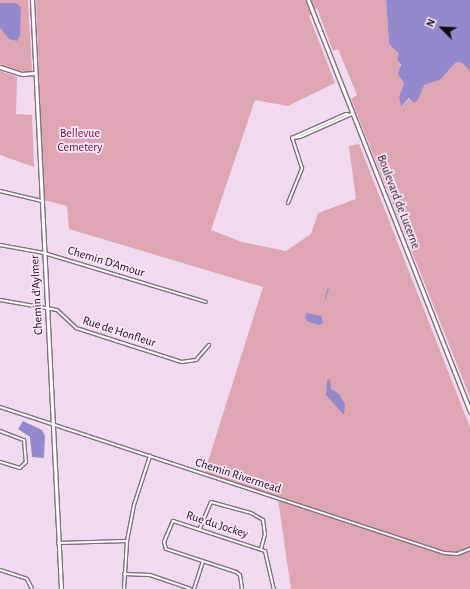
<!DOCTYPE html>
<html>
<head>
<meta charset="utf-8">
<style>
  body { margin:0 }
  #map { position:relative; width:470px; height:589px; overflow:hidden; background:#f1daef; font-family:"Alegreya Sans",sans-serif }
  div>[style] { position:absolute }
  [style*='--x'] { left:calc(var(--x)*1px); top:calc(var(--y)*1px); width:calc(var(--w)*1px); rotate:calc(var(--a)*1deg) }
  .green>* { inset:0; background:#dda6b2 }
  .water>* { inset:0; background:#9589cd }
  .stream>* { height:1px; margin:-0.5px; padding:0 0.5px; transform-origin:0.5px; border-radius:0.5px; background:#9589cd }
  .roads { filter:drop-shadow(1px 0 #836e81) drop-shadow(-1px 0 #836e81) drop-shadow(0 1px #836e81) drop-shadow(0 -1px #836e81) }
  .street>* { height:2px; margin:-1px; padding:0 1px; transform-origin:1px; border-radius:1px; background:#fff }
  .secondary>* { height:3px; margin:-1.5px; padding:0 1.5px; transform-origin:1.5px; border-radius:1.5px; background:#fff }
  span { translate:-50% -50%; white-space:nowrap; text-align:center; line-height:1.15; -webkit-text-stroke:3.5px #fee7fd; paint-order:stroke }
  .park-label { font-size:12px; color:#6c0c32 }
  .street-label { font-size:12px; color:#130b12 }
  .north { position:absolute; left:422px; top:8px; width:40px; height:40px; -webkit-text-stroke:3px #fee7fd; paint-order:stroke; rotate:294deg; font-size:11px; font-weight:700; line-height:16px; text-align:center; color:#130b12 }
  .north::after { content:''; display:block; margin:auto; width:14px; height:18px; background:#130b12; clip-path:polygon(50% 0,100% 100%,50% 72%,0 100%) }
</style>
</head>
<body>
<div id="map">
  <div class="green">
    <div style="clip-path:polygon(0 0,28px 0,32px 71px,27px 73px,0 64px)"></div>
    <div style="clip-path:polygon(36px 0,386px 0,389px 44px,399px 54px,401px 79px,404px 83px,399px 97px,401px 107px,424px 85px,440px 80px,456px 62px,462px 63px,470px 71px,470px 397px,351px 99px,357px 95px,338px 49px,333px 51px,317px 8px,309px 16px,335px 83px,288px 106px,255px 100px,211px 230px,242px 242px,286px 251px,311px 234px,318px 213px,356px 199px,349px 146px,359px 144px,470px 427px,470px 589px,291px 589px,278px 499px,204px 474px,263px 287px,69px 229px,67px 206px,44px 200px)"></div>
    <div style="clip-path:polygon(0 71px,17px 77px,16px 114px,32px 115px,34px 167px,0 155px)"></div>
  </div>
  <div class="water">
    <div style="clip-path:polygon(386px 0,470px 0,470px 71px,462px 63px,456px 62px,440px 80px,424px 85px,418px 100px,414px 103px,409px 98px,401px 107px,399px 97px,404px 83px,398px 74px,401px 65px,397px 59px,399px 54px,389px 44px)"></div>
    <div style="clip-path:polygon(0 3px,16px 3px,21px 7px,20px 36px,17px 41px,9px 39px,0 28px)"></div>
    <div style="clip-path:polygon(307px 313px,321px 316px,323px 323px,320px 325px,308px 322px,305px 317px)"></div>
    <div style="clip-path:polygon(330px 379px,331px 389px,339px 394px,345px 404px,344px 415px,326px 395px,327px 380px)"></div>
    <div style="clip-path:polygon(23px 421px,42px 430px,45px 436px,44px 458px,32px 457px,30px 437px,18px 429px)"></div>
  </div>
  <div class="stream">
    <div style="--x:325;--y:298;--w:11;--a:-75"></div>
  </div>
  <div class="roads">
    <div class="street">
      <div style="--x:350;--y:115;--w:4;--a:-166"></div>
      <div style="--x:346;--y:114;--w:59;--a:156"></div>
      <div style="--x:292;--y:138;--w:8;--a:-7"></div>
      <div style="--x:300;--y:137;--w:57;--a:-23.9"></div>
      <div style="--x:0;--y:191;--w:43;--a:13.4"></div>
      <div style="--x:288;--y:203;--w:38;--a:-68"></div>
      <div style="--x:302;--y:168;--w:32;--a:-108"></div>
      <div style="--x:0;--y:245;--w:45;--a:10.3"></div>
      <div style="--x:44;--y:253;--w:169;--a:16.8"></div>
      <div style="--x:0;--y:300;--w:58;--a:10"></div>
      <div style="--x:57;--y:310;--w:26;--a:43"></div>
      <div style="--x:76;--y:328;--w:111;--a:17.8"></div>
      <div style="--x:182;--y:362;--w:14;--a:-8"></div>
      <div style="--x:196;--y:360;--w:20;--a:-49"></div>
      <div style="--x:0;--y:407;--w:468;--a:18.2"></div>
      <div style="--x:445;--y:553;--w:12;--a:5"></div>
      <div style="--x:457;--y:554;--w:14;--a:-21"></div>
      <div style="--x:0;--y:431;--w:26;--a:21"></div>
      <div style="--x:24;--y:440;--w:22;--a:85"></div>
      <div style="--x:26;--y:462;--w:8;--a:135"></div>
      <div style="--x:20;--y:468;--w:21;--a:-163"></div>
      <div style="--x:200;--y:528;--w:28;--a:-67"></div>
      <div style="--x:211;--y:502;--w:41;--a:15.4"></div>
      <div style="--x:251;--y:513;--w:14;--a:30"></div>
      <div style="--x:263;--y:520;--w:14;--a:82"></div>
      <div style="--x:265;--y:534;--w:16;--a:105"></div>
      <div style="--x:58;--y:543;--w:69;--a:-1.7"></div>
      <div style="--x:0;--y:570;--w:28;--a:18"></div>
      <div style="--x:27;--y:579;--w:11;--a:63"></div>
      <div style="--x:124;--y:574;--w:26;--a:2"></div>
      <div style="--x:150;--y:575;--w:43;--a:18.9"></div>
      <div style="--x:124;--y:589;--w:48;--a:-86.4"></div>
      <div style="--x:127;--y:541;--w:37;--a:-79"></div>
      <div style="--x:134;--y:505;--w:52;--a:-71.9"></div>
      <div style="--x:194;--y:589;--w:28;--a:-72"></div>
      <div style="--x:242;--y:589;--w:14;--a:-98"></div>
      <div style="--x:240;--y:575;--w:5;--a:-143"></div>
      <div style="--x:236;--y:572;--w:74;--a:-161.8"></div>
      <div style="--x:166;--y:549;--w:7;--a:-106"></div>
      <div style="--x:164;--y:542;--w:23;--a:-67"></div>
      <div style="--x:173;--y:521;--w:97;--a:18.1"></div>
      <div style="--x:265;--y:551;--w:39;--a:77"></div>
    </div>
    <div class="secondary">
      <div style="--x:32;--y:0;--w:590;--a:87.18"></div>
      <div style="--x:308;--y:0;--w:442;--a:68.5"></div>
      <div style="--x:0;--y:67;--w:23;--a:18"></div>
      <div style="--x:22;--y:74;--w:12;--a:-5"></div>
    </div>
  </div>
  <div class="park-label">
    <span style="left:80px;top:141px">Bellevue<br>Cemetery</span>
  </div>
  <div class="street-label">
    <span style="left:398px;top:202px;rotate:69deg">Boulevard de Lucerne</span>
    <span style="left:106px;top:262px;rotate:17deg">Chemin D'Amour</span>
    <span style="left:37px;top:295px;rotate:-93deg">Chemin d'Aylmer</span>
    <span style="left:119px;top:332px;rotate:18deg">Rue de Honfleur</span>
    <span style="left:238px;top:476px;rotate:18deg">Chemin Rivermead</span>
    <span style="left:217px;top:525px;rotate:18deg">Rue du Jockey</span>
  </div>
  <div class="north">N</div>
</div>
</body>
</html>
